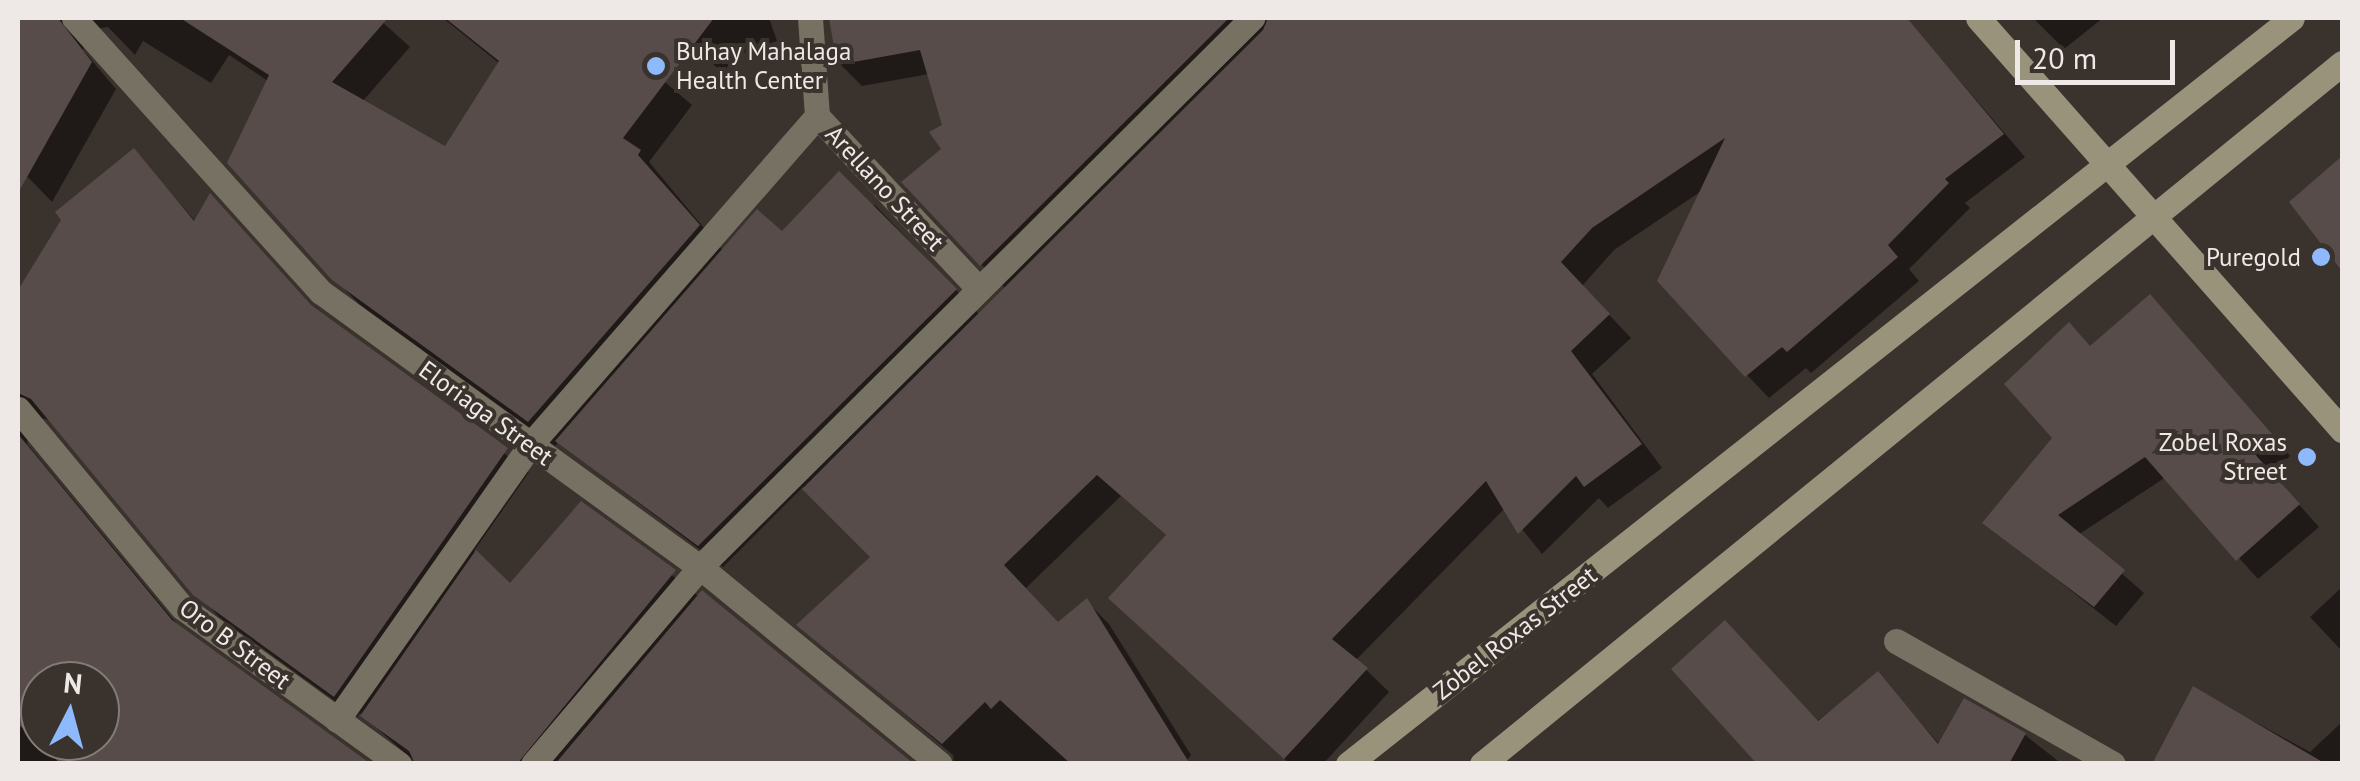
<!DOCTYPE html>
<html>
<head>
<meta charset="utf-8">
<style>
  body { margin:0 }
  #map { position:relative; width:2360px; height:781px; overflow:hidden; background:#3a322d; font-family:"PT Sans",sans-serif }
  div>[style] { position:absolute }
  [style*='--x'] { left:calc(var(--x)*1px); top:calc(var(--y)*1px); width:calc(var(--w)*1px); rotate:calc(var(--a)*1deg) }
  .shadow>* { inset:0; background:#0007 }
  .building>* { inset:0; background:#574c4a }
  .street>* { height:25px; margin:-12.5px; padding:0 12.5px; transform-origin:12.5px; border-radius:12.5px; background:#767163 }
  .secondary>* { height:25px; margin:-12.5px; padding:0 12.5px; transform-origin:12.5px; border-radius:12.5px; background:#9a937c }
  .dots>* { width:28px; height:28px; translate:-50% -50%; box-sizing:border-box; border:5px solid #3a322d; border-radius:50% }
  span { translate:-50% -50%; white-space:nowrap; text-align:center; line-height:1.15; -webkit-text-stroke:8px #3a322d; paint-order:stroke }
  .poi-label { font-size:25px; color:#eee9e6 }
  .left { translate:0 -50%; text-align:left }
  .right { translate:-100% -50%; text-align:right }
  .street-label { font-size:25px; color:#eee9e6 }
  .frame { position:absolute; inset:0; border:20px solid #eee9e6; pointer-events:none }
  .north { position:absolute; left:20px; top:661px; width:100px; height:100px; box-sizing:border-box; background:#3a322d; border:2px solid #827b77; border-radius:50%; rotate:6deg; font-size:28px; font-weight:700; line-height:40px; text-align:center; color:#eee9e6 }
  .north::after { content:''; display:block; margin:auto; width:35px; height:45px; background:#8eb9fc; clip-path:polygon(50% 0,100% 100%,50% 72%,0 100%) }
  .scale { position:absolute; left:2015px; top:40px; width:160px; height:45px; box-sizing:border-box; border:5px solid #eee9e6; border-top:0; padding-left:12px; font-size:30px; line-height:35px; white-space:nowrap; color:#eee9e6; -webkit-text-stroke:8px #3a322d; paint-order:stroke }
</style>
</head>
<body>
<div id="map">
  <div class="shadow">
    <div style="clip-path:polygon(18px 18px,378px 18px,410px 47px,362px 102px,445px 149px,500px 64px,443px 18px,589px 18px,692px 105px,649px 162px,724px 252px,875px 205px,980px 315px,1006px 289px,981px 264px,929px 74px,862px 86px,839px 63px,831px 18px,1694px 18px,1709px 34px,1732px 18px,1906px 18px,2025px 157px,1965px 203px,1970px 208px,1909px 269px,1919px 281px,1811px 373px,1806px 368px,1769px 398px,1747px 375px,1703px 190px,1614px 250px,1582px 286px,1631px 338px,1592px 374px,1662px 468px,1608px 508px,1599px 498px,1542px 554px,1505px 508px,1356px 660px,1389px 692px,1323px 764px,1290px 764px,1134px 620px,1168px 537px,1121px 496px,1025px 589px,1059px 625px,1086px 601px,1109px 624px,1191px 755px,1184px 764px,954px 764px,953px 755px,800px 625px,873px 557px,803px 487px,723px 567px,558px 442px,555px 446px,360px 305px,334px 278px,268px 81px,229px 55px,211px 83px,143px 41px,135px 55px,108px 27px,89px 30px,83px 50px,116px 89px,52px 202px,18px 167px)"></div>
    <div style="clip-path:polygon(673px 18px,769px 18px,777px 41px,736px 56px,722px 74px)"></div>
    <div style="clip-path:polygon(2033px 18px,2103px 18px,2064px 49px)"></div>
    <div style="clip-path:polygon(evenodd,134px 151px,196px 222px,529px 472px,474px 551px,510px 587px,582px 504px,910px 764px,417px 764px,360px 713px,357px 717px,219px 617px,51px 420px,31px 417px,27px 444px,181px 629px,366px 764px,18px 764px,18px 295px,64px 219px,134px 151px,40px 681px,100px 681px,100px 741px,40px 741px,40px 681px)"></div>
    <div style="clip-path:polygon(2342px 160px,2342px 267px,2292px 202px)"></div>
    <div style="clip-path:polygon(2171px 318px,2290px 456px,2271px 473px,2319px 527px,2258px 579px,2166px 477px,2078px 535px,2144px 593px,2116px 626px,1985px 523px,2055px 438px,2092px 349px)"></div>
    <div style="clip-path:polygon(2342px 587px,2342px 651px,2310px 617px)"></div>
    <div style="clip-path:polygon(1878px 674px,1940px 745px,2025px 735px,2062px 764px,1761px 764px)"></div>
    <div style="clip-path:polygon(2194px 689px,2310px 752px,2342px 722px,2342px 764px,2154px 764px)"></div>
  </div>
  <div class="building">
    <div style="clip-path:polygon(18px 18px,58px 18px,92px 62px,18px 193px)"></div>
    <div style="clip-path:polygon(180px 18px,388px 18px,332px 82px,445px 146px,499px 61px,445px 18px,714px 18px,623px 138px,641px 150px,638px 155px,700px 225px,528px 422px,332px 280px,227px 163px,269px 75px)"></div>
    <div style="clip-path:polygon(829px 18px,1229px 18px,980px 266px,901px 182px,941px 149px,929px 132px,942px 125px,920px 50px,837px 65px)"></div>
    <div style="clip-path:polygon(1268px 18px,1907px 18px,2004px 134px,1945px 179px,1949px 183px,1888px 245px,1898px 257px,1787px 352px,1782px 347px,1745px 377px,1657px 281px,1725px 138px,1592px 228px,1561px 262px,1610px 314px,1571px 351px,1642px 444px,1584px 487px,1576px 476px,1518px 534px,1486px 481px,1332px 639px,1368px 668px,1284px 759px,1108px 598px,1166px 535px,1097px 475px,1004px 565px,1058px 622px,1087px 598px,1190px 764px,1071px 764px,1000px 700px,991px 709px,985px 702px,942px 744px,796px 625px,870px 557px,802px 489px,1263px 30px)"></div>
    <div style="clip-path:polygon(134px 148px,194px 221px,210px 193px,311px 305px,508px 448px,334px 697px,193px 595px,31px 399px,18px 393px,18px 290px,61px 220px,55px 212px)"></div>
    <div style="clip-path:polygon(2342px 156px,2342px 271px,2289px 202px)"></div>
    <div style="clip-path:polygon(839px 171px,957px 289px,698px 546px,555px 441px,757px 209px,782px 231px)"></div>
    <div style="clip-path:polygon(2150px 294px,2272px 434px,2252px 451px,2300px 504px,2236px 561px,2145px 457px,2058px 515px,2125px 570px,2094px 607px,1982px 523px,2052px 438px,2004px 384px,2069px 322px,2090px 346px)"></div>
    <div style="clip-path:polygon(evenodd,18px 434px,172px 620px,371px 764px,61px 764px,18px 724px,18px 434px,40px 681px,100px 681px,100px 741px,40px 741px,40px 681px)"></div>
    <div style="clip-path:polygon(581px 501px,676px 570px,517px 764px,415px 764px,409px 751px,360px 716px,476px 550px,510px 583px)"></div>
    <div style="clip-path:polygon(702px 590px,709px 596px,914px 764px,555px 764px)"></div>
    <div style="clip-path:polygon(1725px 620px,1818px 721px,1878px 671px,1938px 744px,1964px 698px,2026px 733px,2009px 764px,1757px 764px,1671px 669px)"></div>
    <div style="clip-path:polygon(2193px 686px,2326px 764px,2152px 764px)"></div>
  </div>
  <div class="street">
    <div style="--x:74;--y:18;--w:369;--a:48"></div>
    <div style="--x:321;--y:292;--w:468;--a:36"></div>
    <div style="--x:700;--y:567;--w:310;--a:39.4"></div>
    <div style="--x:810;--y:18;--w:98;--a:85.9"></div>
    <div style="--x:817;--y:116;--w:237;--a:46.9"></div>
    <div style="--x:18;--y:409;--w:257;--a:50.4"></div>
    <div style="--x:182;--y:607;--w:268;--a:35.9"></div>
    <div style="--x:1896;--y:641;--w:249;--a:29.5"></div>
    <div style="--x:337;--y:720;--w:336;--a:-54.9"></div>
    <div style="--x:530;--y:445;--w:437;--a:-48.9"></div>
    <div style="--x:533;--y:764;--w:258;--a:-49.7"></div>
    <div style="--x:700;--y:567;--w:779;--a:-44.84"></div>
  </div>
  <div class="secondary">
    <div style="--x:1978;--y:18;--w:550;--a:48.54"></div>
    <div style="--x:1348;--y:764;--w:1203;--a:-38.32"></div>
    <div style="--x:1482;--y:764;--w:1110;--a:-39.18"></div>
  </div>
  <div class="dots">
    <div style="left:656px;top:66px;background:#8eb9fc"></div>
    <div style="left:2321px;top:257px;background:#8eb9fc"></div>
    <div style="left:2307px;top:457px;background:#8eb9fc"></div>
  </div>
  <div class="poi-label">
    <span class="left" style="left:676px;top:66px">Buhay Mahalaga<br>Health Center</span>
    <span class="right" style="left:2301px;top:257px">Puregold</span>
    <span class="right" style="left:2287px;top:457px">Zobel Roxas<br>Street</span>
  </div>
  <div class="street-label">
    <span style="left:885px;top:188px;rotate:47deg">Arellano Street</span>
    <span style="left:486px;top:413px;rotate:36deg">Eloriaga Street</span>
    <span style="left:1515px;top:633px;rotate:-38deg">Zobel Roxas Street</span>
    <span style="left:235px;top:644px;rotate:37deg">Oro B Street</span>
  </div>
  <div class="frame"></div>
  <div class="north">N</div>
  <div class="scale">20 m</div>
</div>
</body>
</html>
